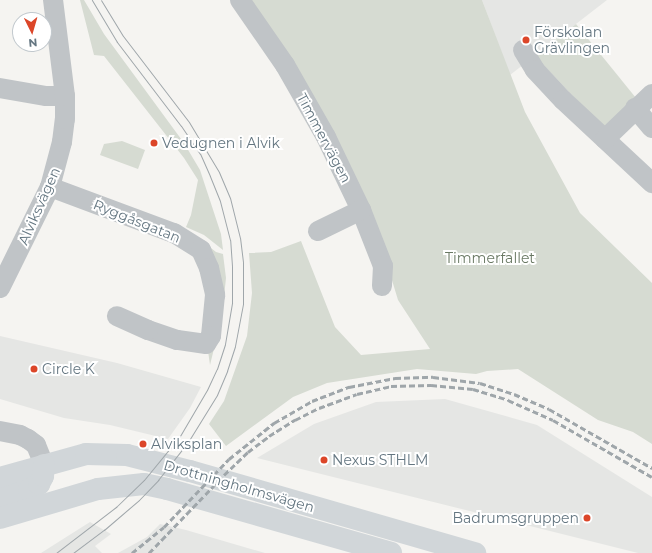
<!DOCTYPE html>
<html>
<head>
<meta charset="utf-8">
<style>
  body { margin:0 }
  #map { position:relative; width:652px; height:553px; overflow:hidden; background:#f5f4f1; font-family:Montserrat,sans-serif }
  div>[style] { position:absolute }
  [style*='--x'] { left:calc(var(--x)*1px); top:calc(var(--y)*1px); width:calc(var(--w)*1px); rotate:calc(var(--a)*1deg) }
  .built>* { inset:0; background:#e5e6e4 }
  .green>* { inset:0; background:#d6dbd2 }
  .minor>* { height:20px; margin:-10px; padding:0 10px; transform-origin:10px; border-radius:10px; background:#c0c4c7 }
  .major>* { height:22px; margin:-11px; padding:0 11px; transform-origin:11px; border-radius:11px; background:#d1d6d9 }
  .tram>* { height:1px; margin:-0.5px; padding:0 0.5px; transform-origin:0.5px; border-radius:0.5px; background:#9fa6aa }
  .rail>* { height:3px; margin-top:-1.5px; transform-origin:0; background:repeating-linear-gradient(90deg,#9fa6aa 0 6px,transparent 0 9px) }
  .dots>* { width:11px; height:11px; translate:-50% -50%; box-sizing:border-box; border:2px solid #fff; border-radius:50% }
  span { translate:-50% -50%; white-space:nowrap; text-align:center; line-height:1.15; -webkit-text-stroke:4px #fff; paint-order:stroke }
  .poi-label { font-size:14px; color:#647681 }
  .left { translate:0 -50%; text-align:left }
  .right { translate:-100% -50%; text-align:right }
  .street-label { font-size:14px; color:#647681 }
  .park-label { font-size:14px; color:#697863 }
  .north { position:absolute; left:12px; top:12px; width:40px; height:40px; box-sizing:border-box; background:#fff; border:1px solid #c1c8cd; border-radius:50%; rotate:175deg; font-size:11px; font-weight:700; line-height:16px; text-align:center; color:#647681 }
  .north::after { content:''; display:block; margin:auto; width:14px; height:18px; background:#dc4629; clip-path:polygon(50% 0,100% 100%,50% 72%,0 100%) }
</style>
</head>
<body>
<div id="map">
  <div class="built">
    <div style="clip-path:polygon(482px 0,607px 0,510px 75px)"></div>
    <div style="clip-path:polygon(0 336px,117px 363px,201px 387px,190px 408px,168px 439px,110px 425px,64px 418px,0 399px)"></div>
    <div style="clip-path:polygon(445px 399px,537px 425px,652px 497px,652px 553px,638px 553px,257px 458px,314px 424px,376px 402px)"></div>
    <div style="clip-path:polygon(90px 522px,111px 534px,95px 546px,102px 553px,41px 553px)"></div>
    <div style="clip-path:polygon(160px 524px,186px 530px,265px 553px,118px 553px,147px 537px)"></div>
  </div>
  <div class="green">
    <div style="clip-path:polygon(80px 0,84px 0,104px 34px,184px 143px,200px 170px,221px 234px,223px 250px,204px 235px,186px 227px,191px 215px,198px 180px,184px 158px,104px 56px,94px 55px)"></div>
    <div style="clip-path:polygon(249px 0,482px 0,525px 112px,580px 213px,652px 283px,652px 444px,633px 432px,598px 420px,518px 369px,487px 371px,476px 374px,417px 369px,327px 383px,293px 397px,226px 446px,209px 424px,224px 401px,247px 336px,252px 293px,249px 253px,271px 252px,301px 241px,335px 327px,361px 355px,430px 349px,398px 300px,388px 267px)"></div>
    <div style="clip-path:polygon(576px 24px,636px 98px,604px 129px,535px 56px)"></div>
    <div style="clip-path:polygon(122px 141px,145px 150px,138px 169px,100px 155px,104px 144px)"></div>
    <div style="clip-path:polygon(206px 244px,216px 252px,223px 254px,226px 278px,222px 316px,210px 365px,208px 351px,221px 298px)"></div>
  </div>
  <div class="minor">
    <div style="--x:240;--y:0;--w:79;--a:55.3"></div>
    <div style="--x:285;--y:65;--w:83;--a:60.3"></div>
    <div style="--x:326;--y:137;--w:81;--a:64.4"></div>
    <div style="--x:361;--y:210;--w:60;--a:68.6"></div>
    <div style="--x:383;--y:266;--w:20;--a:93"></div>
    <div style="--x:523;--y:50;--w:23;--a:59"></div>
    <div style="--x:535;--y:70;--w:41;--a:47"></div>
    <div style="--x:563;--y:100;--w:122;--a:43"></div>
    <div style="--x:0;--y:88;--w:47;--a:9.9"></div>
    <div style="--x:46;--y:96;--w:19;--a:0"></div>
    <div style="--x:635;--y:108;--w:26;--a:50"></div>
    <div style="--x:605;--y:139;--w:65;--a:-43.8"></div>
    <div style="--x:50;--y:187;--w:132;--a:20.4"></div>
    <div style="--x:174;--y:233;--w:32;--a:32"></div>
    <div style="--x:201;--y:250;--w:20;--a:66"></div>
    <div style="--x:209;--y:268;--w:28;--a:77"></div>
    <div style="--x:215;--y:295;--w:41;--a:95.6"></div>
    <div style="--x:211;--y:336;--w:9;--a:122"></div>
    <div style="--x:206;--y:344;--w:29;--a:-172"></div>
    <div style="--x:177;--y:340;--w:31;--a:-161"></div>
    <div style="--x:148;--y:330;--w:34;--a:-156"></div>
    <div style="--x:318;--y:231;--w:48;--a:-26"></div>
    <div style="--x:0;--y:288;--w:113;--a:-63.7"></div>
    <div style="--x:50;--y:187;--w:47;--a:-75.1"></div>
    <div style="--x:62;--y:142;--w:23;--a:-83"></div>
    <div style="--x:65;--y:119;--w:23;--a:-90"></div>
    <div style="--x:65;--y:96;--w:97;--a:-97.1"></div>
    <div style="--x:0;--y:431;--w:20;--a:11"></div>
    <div style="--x:20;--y:435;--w:9;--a:27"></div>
    <div style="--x:28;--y:439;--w:10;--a:37"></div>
    <div style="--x:36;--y:445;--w:22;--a:68"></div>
  </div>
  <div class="major">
    <div style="--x:0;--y:478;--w:89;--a:-15.6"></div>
    <div style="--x:86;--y:454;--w:41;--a:1.4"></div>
    <div style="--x:127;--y:455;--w:65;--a:14.3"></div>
    <div style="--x:190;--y:471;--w:297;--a:16.1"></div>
    <div style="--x:0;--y:500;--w:31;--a:-19"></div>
    <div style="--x:29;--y:490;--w:12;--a:-31"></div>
    <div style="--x:39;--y:484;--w:9;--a:-63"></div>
    <div style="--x:43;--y:476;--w:11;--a:-85"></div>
    <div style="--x:0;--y:518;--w:102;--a:-16.5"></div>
    <div style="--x:98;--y:489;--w:46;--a:-6.2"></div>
    <div style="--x:144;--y:484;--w:24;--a:12"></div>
    <div style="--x:167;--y:489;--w:233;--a:15.9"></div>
  </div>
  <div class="tram">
    <div style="--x:56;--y:553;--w:76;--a:-37.5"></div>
    <div style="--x:116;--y:507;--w:39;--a:-44"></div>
    <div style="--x:144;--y:480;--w:57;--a:-50.7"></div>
    <div style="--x:180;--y:436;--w:53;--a:-59.6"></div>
    <div style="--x:207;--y:390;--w:23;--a:-65"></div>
    <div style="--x:217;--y:369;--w:26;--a:-72"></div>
    <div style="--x:225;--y:344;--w:42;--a:-80.3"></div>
    <div style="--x:232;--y:303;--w:37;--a:-90"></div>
    <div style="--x:232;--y:266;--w:26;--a:-94"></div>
    <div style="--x:230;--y:240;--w:40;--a:-104.4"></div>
    <div style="--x:220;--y:201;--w:27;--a:-112"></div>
    <div style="--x:210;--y:176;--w:24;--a:-114"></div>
    <div style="--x:200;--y:154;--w:34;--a:-124"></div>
    <div style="--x:181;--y:126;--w:106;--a:-127.3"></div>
    <div style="--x:117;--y:42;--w:49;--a:-120.8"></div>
    <div style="--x:73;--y:553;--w:39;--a:-37"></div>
    <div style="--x:104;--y:530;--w:46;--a:-40.6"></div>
    <div style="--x:139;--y:500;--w:28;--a:-46"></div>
    <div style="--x:158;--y:480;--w:48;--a:-51.7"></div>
    <div style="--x:188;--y:442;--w:55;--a:-58.3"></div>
    <div style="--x:217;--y:395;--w:26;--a:-67"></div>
    <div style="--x:227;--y:371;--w:26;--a:-72"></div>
    <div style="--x:235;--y:346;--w:43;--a:-79.2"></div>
    <div style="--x:243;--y:304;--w:42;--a:-90"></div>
    <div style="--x:243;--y:262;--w:24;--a:-97"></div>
    <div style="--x:240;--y:238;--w:41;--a:-104"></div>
    <div style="--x:230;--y:198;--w:28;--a:-113"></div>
    <div style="--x:219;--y:172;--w:58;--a:-121"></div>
    <div style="--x:189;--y:122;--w:108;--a:-127.5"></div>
    <div style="--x:123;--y:36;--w:42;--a:-121.4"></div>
  </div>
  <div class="rail">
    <div style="--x:132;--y:553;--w:41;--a:-39.1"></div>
    <div style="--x:164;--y:527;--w:94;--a:-46.3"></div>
    <div style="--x:229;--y:459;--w:58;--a:-38.7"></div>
    <div style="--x:274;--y:423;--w:44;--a:-30.1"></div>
    <div style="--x:312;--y:401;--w:40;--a:-21"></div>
    <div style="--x:349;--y:387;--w:47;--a:-11.1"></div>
    <div style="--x:395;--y:378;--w:38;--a:-2"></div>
    <div style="--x:433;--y:377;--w:47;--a:7.3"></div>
    <div style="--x:480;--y:383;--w:36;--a:18"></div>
    <div style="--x:514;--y:394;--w:38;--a:23"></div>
    <div style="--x:549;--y:409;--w:119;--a:29.8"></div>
    <div style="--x:149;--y:553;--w:108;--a:-46.1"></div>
    <div style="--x:224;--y:475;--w:33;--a:-44"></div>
    <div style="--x:248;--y:452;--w:26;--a:-37"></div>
    <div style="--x:269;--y:436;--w:31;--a:-32"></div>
    <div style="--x:295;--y:420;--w:27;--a:-27"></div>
    <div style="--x:319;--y:408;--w:40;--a:-20.2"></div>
    <div style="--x:357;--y:394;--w:35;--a:-13"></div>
    <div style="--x:391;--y:386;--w:40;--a:-1.4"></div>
    <div style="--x:431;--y:385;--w:42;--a:5.4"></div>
    <div style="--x:473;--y:389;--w:37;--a:17"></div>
    <div style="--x:508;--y:400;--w:49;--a:24"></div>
    <div style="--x:553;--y:420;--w:114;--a:29.9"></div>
  </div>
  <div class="dots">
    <div style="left:526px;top:40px;background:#dc4629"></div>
    <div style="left:154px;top:143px;background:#dc4629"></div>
    <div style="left:34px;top:369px;background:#dc4629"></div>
    <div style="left:143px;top:444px;background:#dc4629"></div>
    <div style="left:324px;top:460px;background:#dc4629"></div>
    <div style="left:587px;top:518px;background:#dc4629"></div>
  </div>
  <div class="poi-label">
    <span class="left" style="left:534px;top:40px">Förskolan<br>Grävlingen</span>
    <span class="left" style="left:162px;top:143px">Vedugnen i Alvik</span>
    <span class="left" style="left:42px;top:369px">Circle K</span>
    <span class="left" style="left:151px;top:444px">Alviksplan</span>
    <span class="left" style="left:332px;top:460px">Nexus STHLM</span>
    <span class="right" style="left:579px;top:518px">Badrumsgruppen</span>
  </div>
  <div class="street-label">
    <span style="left:324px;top:138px;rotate:62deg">Timmervägen</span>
    <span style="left:39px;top:206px;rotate:-66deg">Alviksvägen</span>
    <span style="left:137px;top:221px;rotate:22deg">Ryggåsgatan</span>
    <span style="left:239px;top:486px;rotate:16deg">Drottningholmsvägen</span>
  </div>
  <div class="park-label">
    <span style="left:490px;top:258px">Timmerfallet</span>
  </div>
  <div class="north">N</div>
</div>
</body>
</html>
